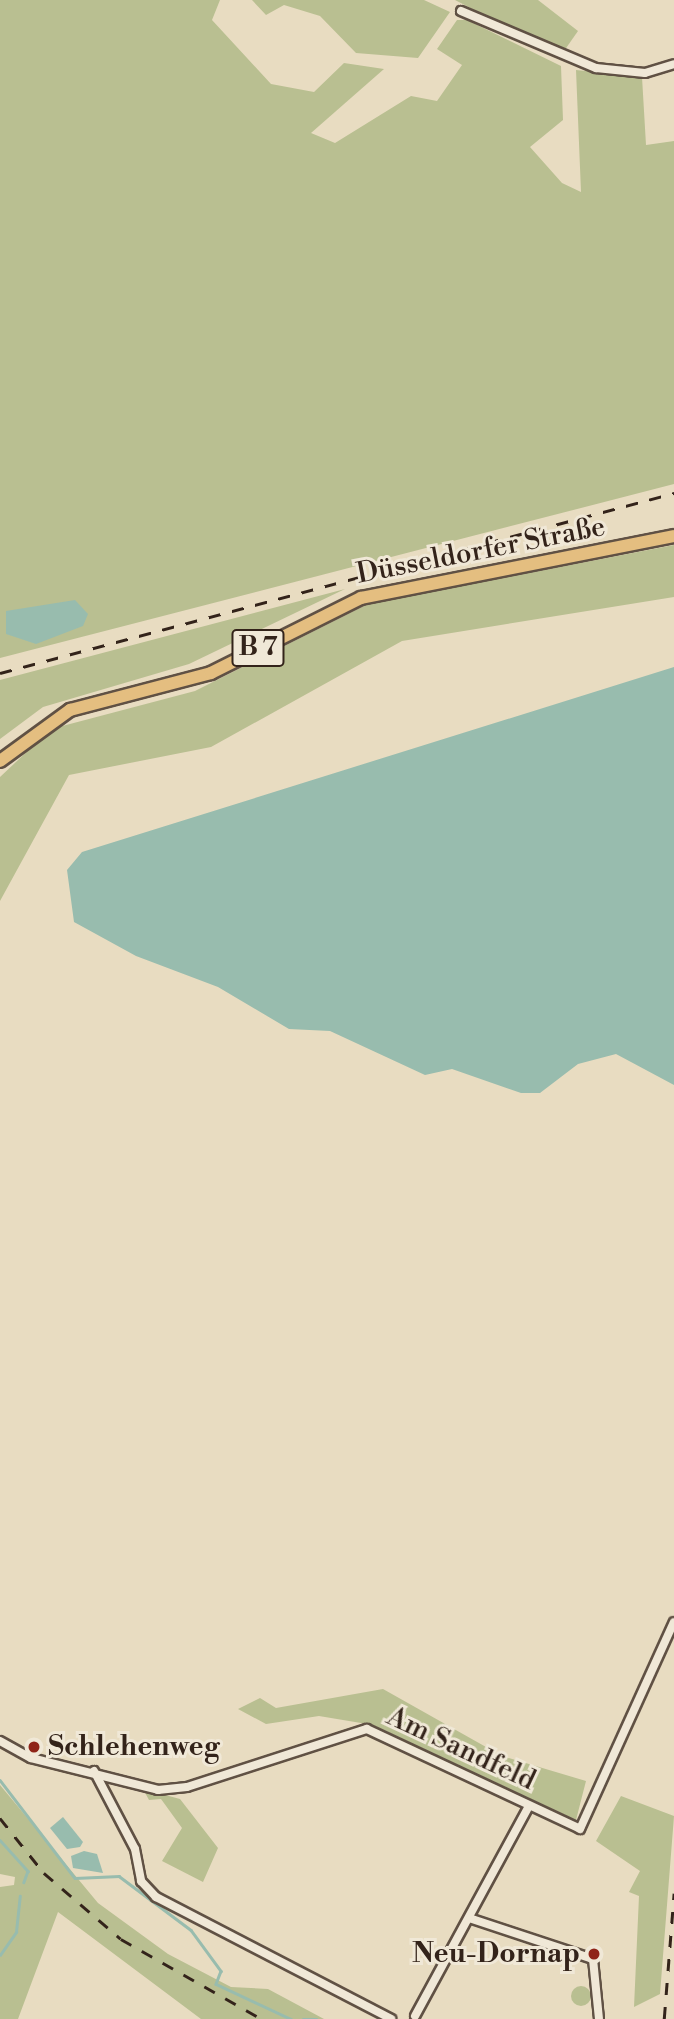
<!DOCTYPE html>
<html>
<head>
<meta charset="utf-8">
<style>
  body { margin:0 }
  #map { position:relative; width:674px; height:2019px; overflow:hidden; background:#e8dcc1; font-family:"Libre Bodoni",serif }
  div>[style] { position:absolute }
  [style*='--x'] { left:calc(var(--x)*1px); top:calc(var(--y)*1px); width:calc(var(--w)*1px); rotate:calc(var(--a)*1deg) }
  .green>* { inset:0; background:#b9bf91 }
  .round { border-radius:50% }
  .water>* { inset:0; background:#98bcae }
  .stream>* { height:2.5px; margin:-1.25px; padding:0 1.25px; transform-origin:1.25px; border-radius:1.25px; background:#98bcae }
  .roads { filter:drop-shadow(2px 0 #605144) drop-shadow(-2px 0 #605144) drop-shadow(0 2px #605144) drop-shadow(0 -2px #605144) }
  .street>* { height:8px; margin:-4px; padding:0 4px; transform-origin:4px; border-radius:4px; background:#f0e8d7 }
  .primary>* { height:12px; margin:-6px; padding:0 6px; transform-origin:6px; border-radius:6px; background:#e4be80 }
  .rail>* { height:2.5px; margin-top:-1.25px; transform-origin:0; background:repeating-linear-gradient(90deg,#33231a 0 12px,transparent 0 24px) }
  .dots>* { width:19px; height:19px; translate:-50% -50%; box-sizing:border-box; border:4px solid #f0e8d7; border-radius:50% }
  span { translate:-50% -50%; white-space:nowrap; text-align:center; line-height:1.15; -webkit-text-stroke:6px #f0e8d7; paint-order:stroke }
  .shield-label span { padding:2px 5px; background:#f0e8d7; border:2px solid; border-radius:5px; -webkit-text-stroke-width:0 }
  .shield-label { font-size:26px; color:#33231a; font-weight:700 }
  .street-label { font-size:28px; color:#33231a }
  .poi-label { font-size:28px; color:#33231a; font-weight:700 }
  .left { translate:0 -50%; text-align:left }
  .right { translate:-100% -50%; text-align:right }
</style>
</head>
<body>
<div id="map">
  <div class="green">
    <div style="clip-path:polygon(0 0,220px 0,212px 20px,271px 84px,314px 92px,344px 63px,384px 69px,311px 133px,335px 143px,411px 96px,437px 101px,462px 65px,437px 49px,457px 20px,467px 20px,561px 66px,563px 120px,530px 147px,562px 183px,581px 192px,576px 70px,642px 77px,646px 145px,674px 141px,674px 484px,0 658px)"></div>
    <div style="clip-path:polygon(252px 0,424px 0,450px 12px,418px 58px,356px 53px,320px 16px,284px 5px,266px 15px)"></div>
    <div style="clip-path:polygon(455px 0,538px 0,578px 31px,564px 51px,554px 51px)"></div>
    <div style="clip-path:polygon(674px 545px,674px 597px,402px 641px,211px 747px,69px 775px,0 901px,0 777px,51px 729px,195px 691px,368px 604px)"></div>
    <div style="clip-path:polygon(345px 589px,189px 664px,43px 707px,0 739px,0 680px)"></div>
    <div style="clip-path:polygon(383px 1689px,502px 1756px,586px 1781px,576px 1820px,373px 1725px,319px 1716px,266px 1724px,238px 1709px,260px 1698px,276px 1708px)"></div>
    <div style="clip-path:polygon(0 1785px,98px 1903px,168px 1954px,231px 1987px,268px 1989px,324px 2019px,201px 2019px,58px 1912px,18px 2019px,0 2019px,0 1887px,14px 1885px,15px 1877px,0 1874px)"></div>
    <div style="clip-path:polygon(143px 1789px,180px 1799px,218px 1848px,203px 1882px,162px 1861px,182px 1828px,161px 1799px,149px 1800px)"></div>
    <div style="clip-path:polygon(621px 1796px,674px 1816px,660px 1994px,634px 2007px,639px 1896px,629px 1892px,640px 1871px,596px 1841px)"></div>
    <div class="round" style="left:571px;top:1986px;width:20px;height:20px"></div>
  </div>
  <div class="water">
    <div style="clip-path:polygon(75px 600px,88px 614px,83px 626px,36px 644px,6px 634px,6px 611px)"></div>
    <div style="clip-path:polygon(674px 667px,674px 1085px,616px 1054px,578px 1064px,540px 1093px,521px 1093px,452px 1069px,425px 1075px,330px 1031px,289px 1029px,218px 987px,136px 956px,74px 922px,67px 870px,82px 852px)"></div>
    <div style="clip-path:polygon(63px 1817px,83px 1842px,80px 1847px,67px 1849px,50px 1828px)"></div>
    <div style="clip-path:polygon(84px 1851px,97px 1854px,103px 1873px,73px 1868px,71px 1856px)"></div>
  </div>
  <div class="stream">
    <div style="--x:0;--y:1780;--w:123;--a:52.6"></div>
    <div style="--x:75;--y:1878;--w:44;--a:-2.6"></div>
    <div style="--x:119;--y:1876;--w:90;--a:36.9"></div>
    <div style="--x:191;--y:1930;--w:51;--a:53.8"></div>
    <div style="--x:221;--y:1971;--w:14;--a:111"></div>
    <div style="--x:216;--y:1984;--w:83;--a:25"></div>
    <div style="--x:0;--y:1840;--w:42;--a:47.9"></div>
    <div style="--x:28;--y:1871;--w:12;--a:110"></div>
    <div style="--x:0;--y:1955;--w:28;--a:-55"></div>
    <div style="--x:16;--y:1932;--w:36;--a:-84"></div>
    <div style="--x:303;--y:2019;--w:14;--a:0"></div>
  </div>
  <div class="roads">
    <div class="street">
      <div style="--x:461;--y:11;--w:147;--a:22.9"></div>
      <div style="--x:596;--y:68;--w:49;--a:5.8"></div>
      <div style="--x:645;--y:73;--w:30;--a:-17"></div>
      <div style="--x:0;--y:1741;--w:35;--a:29"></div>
      <div style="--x:31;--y:1758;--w:131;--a:14.1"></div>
      <div style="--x:158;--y:1790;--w:29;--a:-6"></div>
      <div style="--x:187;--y:1787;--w:189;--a:-17.9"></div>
      <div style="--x:367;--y:1729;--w:235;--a:25.1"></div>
      <div style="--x:580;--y:1829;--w:227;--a:-65.6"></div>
      <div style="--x:94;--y:1771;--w:88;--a:62.3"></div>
      <div style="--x:135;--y:1849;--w:33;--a:79"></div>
      <div style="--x:141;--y:1881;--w:22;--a:47"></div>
      <div style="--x:156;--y:1897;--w:265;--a:27.4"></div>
      <div style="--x:469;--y:1918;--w:131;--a:18.3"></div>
      <div style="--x:593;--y:1959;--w:60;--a:84.3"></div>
      <div style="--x:415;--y:2016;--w:239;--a:-61.5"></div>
    </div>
    <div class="primary">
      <div style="--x:0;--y:761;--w:87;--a:-36.1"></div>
      <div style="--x:70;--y:710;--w:146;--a:-14.7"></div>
      <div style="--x:211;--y:673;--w:168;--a:-26.6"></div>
      <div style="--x:361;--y:598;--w:319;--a:-11.2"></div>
    </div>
  </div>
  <div class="rail">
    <div style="--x:0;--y:673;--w:698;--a:-14.95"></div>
    <div style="--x:0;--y:1818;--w:70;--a:51.3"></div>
    <div style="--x:44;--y:1873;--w:101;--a:40.6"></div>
    <div style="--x:121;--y:1939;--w:162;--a:29.6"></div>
    <div style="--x:664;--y:2019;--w:126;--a:-85.5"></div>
  </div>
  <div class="dots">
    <div style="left:34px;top:1747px;background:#8f2418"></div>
    <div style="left:594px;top:1954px;background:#8f2418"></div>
  </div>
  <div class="shield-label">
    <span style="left:258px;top:648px">B 7</span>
  </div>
  <div class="street-label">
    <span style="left:481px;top:551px;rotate:-11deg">Düsseldorfer Straße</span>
    <span style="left:461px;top:1749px;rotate:25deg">Am Sandfeld</span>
  </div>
  <div class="poi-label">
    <span class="left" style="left:48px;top:1747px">Schlehenweg</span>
    <span class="right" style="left:580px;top:1954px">Neu-Dornap</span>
  </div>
</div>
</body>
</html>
